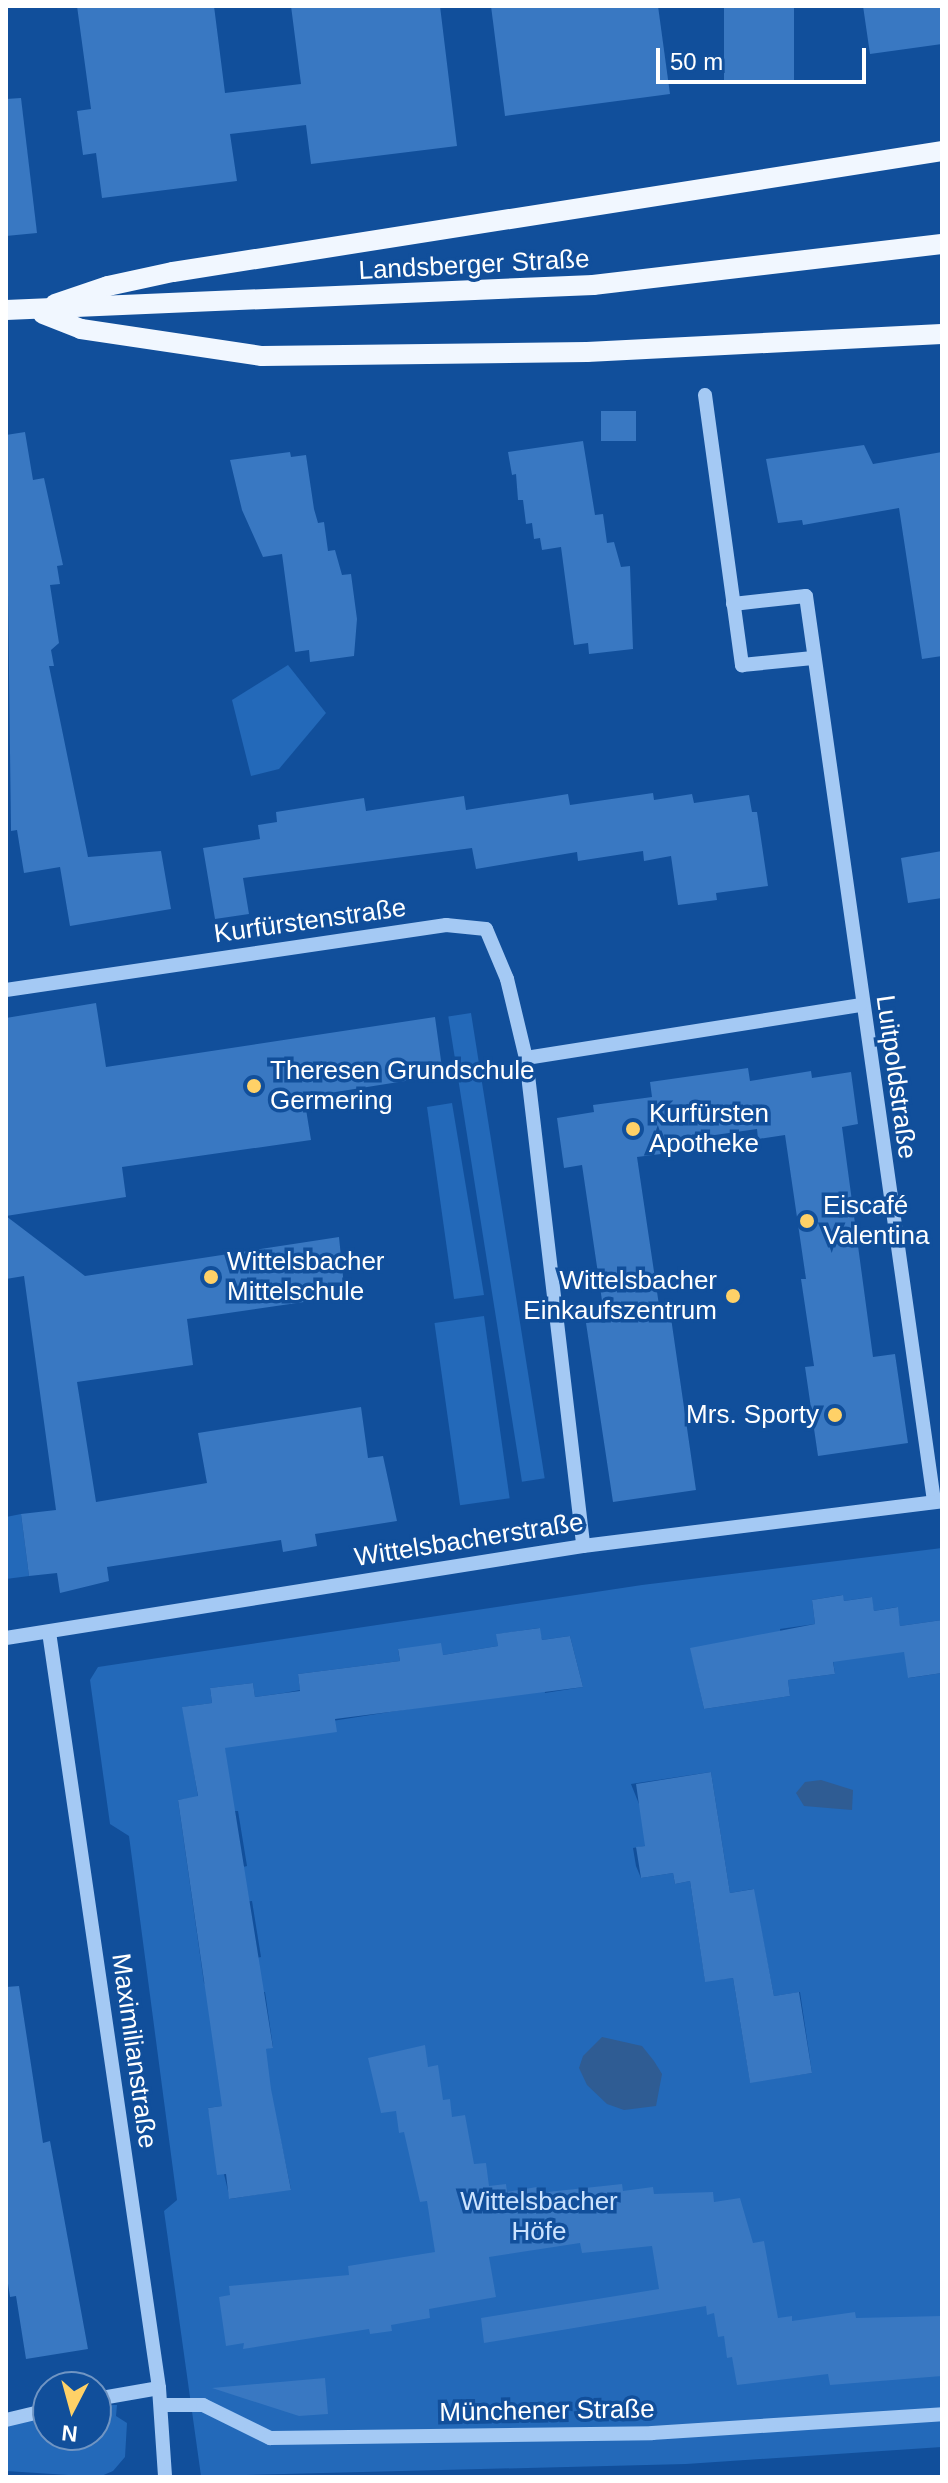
<!DOCTYPE html>
<html>
<head>
<meta charset="utf-8">
<style>
  body { margin:0 }
  #map { position:relative; width:948px; height:2483px; overflow:hidden; background:#114f9b; font-family:Helvetica,sans-serif }
  div>[style] { position:absolute }
  [style*='--x'] { left:calc(var(--x)*1px); top:calc(var(--y)*1px); width:calc(var(--w)*1px); rotate:calc(var(--a)*1deg) }
  .green>* { inset:0; background:#2369b9; transform-origin:0 0 }
  .water>* { inset:0; background:#2f5c93 }
  .building>* { inset:0; background:#3978c2; transform-origin:0 0 }
  .minor>* { height:14px; margin:-7px; padding:0 7px; transform-origin:7px; border-radius:7px; background:#a4c9f4 }
  .major>* { height:20px; margin:-10px; padding:0 10px; transform-origin:10px; border-radius:10px; background:#f1f7ff }
  .dots>* { width:22px; height:22px; translate:-50% -50%; box-sizing:border-box; border:4px solid #114f9b; border-radius:50% }
  span { translate:-50% -50%; white-space:nowrap; text-align:center; line-height:1.15; -webkit-text-stroke:7px #114f9b; paint-order:stroke }
  .street-label { font-size:26px; color:#fff }
  .poi-label { font-size:26px; color:#fff }
  .left { translate:0 -50%; text-align:left }
  .right { translate:-100% -50%; text-align:right }
  .park-label { font-size:26px; color:#cce3fe }
  .frame { position:absolute; inset:0; border:8px solid #fff; pointer-events:none }
  .north { position:absolute; left:32px; top:2371px; width:80px; height:80px; box-sizing:border-box; background:#114f9b; border:2px solid #7095c3; border-radius:50%; rotate:186deg; font-size:22px; font-weight:700; line-height:32px; text-align:center; color:#fff }
  .north::after { content:''; display:block; margin:auto; width:28px; height:36px; background:#ffd167; clip-path:polygon(50% 0,100% 100%,50% 72%,0 100%) }
  .scale { position:absolute; left:656px; top:48px; width:210px; height:36px; box-sizing:border-box; border:4px solid #fff; border-top:0; padding-left:10px; font-size:24px; line-height:28px; white-space:nowrap; color:#fff; -webkit-text-stroke:6px #114f9b; paint-order:stroke }
</style>
</head>
<body>
<div id="map">
  <div class="green">
    <div style="clip-path:polygon(288px 665px,326px 713px,279px 769px,251px 776px,232px 700px)"></div>
    <div style="left:471px;top:1013px;width:471px;height:23px;rotate:81deg"></div>
    <div style="clip-path:polygon(452px 1103px,484px 1295px,454px 1299px,427px 1107px)"></div>
    <div style="left:484px;top:1316px;width:184px;height:50px;rotate:82deg"></div>
    <div style="clip-path:polygon(21px 1514px,29px 1576px,6px 1579px,6px 1517px)"></div>
    <div style="clip-path:polygon(evenodd,942px 1548px,942px 1620px,900px 1626px,897px 1607px,874px 1611px,871px 1597px,844px 1601px,842px 1595px,812px 1600px,815px 1624px,780px 1629px,782px 1645px,691px 1649px,704px 1709px,790px 1696px,788px 1680px,835px 1674px,832px 1654px,904px 1647px,909px 1678px,942px 1673px,942px 2447px,686px 2464px,201px 2476px,164px 2211px,177px 2200px,129px 1836px,110px 1824px,90px 1680px,98px 1667px,642px 1585px,942px 1548px,539px 1628px,542px 1640px,570px 1636px,583px 1687px,545px 1693px,543px 1677px,415px 1708px,224px 1738px,230px 1811px,238px 1811px,247px 1866px,239px 1868px,243px 1902px,252px 1901px,261px 1957px,252px 1959px,256px 1993px,265px 1992px,273px 2047px,266px 2049px,204px 1983px,178px 1800px,198px 1797px,183px 1707px,212px 1703px,210px 1688px,253px 1683px,255px 1697px,284px 1693px,300px 1690px,298px 1674px,400px 1661px,398px 1650px,443px 1655px,498px 1646px,497px 1634px,539px 1628px,942px 1548px,711px 1772px,730px 1893px,753px 1889px,774px 1996px,800px 1992px,812px 2073px,750px 2082px,733px 1978px,705px 1981px,690px 1881px,675px 1884px,673px 1873px,641px 1878px,636px 1866px,633px 1848px,655px 1844px,631px 1784px,711px 1772px,942px 1548px,272px 2099px,291px 2189px,230px 2199px,208px 2108px,272px 2099px)"></div>
    <div style="clip-path:polygon(96px 2405px,117px 2405px,116px 2416px,127px 2423px,125px 2457px,113px 2471px,99px 2477px,6px 2471px,6px 2425px,48px 2416px,48px 2435px,96px 2435px)"></div>
  </div>
  <div class="water">
    <div style="clip-path:polygon(821px 1780px,853px 1790px,852px 1810px,804px 1806px,796px 1793px,805px 1782px)"></div>
    <div style="clip-path:polygon(602px 2037px,642px 2046px,654px 2061px,662px 2074px,656px 2106px,624px 2110px,607px 2104px,587px 2085px,579px 2068px,583px 2056px)"></div>
  </div>
  <div class="building">
    <div style="clip-path:polygon(77px 6px,214px 6px,225px 93px,301px 84px,291px 6px,440px 6px,457px 146px,311px 164px,306px 125px,230px 134px,237px 181px,102px 198px,96px 153px,83px 155px,77px 111px,91px 109px)"></div>
    <div style="clip-path:polygon(491px 6px,658px 6px,670px 94px,505px 116px)"></div>
    <div style="left:724px;top:6px;width:70px;height:75px"></div>
    <div style="clip-path:polygon(863px 6px,942px 6px,942px 44px,870px 54px)"></div>
    <div style="clip-path:polygon(21px 98px,37px 233px,6px 236px,6px 99px)"></div>
    <div style="left:636px;top:411px;width:30px;height:35px;rotate:90deg"></div>
    <div style="clip-path:polygon(25px 432px,33px 480px,44px 478px,63px 565px,57px 566px,60px 584px,50px 585px,59px 643px,51px 650px,54px 666px,49px 666px,88px 857px,161px 851px,171px 909px,70px 926px,60px 867px,24px 873px,17px 830px,11px 831px,6px 435px)"></div>
    <div style="clip-path:polygon(583px 441px,595px 515px,603px 514px,607px 543px,614px 542px,621px 567px,630px 566px,633px 649px,589px 654px,588px 643px,574px 645px,561px 547px,542px 550px,540px 538px,534px 539px,532px 523px,526px 524px,523px 500px,518px 500px,516px 474px,512px 475px,508px 452px)"></div>
    <div style="clip-path:polygon(864px 445px,873px 464px,942px 452px,942px 656px,922px 659px,899px 508px,803px 525px,802px 520px,778px 523px,766px 459px)"></div>
    <div style="clip-path:polygon(290px 452px,291px 457px,306px 455px,314px 509px,318px 523px,324px 522px,328px 551px,335px 550px,342px 575px,351px 574px,357px 619px,354px 656px,310px 662px,309px 650px,295px 652px,282px 554px,263px 557px,242px 510px,230px 460px)"></div>
    <div style="clip-path:polygon(653px 793px,654px 800px,692px 794px,694px 803px,749px 795px,752px 812px,757px 812px,768px 886px,716px 893px,717px 900px,678px 905px,671px 856px,644px 861px,643px 851px,578px 861px,577px 852px,476px 869px,472px 848px,243px 878px,249px 914px,215px 919px,203px 848px,260px 839px,258px 825px,277px 822px,276px 812px,364px 798px,366px 811px,464px 796px,466px 810px,568px 794px,570px 805px)"></div>
    <div style="clip-path:polygon(942px 851px,942px 898px,908px 903px,901px 858px)"></div>
    <div style="clip-path:polygon(96px 1003px,106px 1067px,435px 1017px,443px 1075px,304px 1097px,311px 1140px,122px 1167px,126px 1197px,6px 1216px,6px 1018px)"></div>
    <div style="clip-path:polygon(748px 1068px,750px 1081px,811px 1071px,812px 1078px,851px 1072px,858px 1124px,842px 1127px,873px 1357px,895px 1354px,908px 1443px,818px 1456px,805px 1367px,814px 1366px,801px 1279px,806px 1279px,785px 1135px,758px 1139px,757px 1129px,659px 1143px,661px 1154px,637px 1157px,660px 1312px,670px 1311px,696px 1490px,613px 1502px,586px 1323px,605px 1321px,582px 1165px,564px 1168px,557px 1118px,594px 1112px,593px 1105px,652px 1097px,650px 1082px)"></div>
    <div style="clip-path:polygon(6px 1216px,85px 1276px,339px 1237px,345px 1296px,187px 1319px,193px 1365px,77px 1382px,96px 1502px,207px 1483px,198px 1433px,361px 1407px,368px 1458px,383px 1456px,397px 1521px,315px 1534px,317px 1546px,283px 1552px,281px 1540px,107px 1567px,109px 1581px,60px 1593px,57px 1573px,29px 1576px,21px 1514px,56px 1510px,24px 1276px,6px 1279px)"></div>
    <div style="clip-path:polygon(843px 1595px,844px 1601px,872px 1597px,874px 1611px,898px 1607px,900px 1626px,942px 1620px,942px 1673px,908px 1678px,904px 1652px,833px 1662px,835px 1674px,788px 1680px,790px 1696px,704px 1709px,690px 1648px,815px 1624px,812px 1600px)"></div>
    <div style="clip-path:polygon(540px 1628px,542px 1640px,570px 1636px,583px 1687px,335px 1719px,337px 1732px,225px 1748px,273px 2048px,266px 2049px,271px 2089px,291px 2190px,229px 2199px,226px 2174px,217px 2175px,208px 2108px,222px 2106px,178px 1800px,198px 1796px,182px 1707px,212px 1703px,210px 1688px,253px 1683px,255px 1697px,300px 1691px,298px 1674px,400px 1661px,398px 1649px,441px 1643px,443px 1655px,498px 1646px,496px 1634px)"></div>
    <div style="clip-path:polygon(711px 1772px,730px 1893px,754px 1889px,774px 1996px,799px 1992px,812px 2073px,750px 2083px,733px 1978px,705px 1982px,690px 1881px,675px 1884px,673px 1873px,641px 1878px,636px 1847px,645px 1846px,636px 1784px)"></div>
    <div style="clip-path:polygon(19px 1986px,43px 2143px,50px 2141px,88px 2349px,26px 2359px,16px 2296px,10px 2297px,6px 2270px,6px 1987px)"></div>
    <div style="clip-path:polygon(425px 2045px,428px 2067px,438px 2065px,443px 2100px,450px 2099px,452px 2117px,465px 2115px,474px 2164px,486px 2163px,489px 2186px,506px 2184px,507px 2192px,537px 2187px,538px 2193px,622px 2184px,623px 2191px,653px 2187px,654px 2194px,713px 2192px,714px 2202px,740px 2198px,753px 2243px,764px 2241px,778px 2318px,792px 2316px,792px 2321px,855px 2312px,856px 2318px,942px 2316px,942px 2376px,830px 2385px,828px 2374px,737px 2385px,732px 2357px,727px 2358px,724px 2336px,718px 2337px,714px 2313px,707px 2315px,706px 2306px,484px 2343px,481px 2318px,659px 2289px,652px 2246px,582px 2253px,580px 2243px,489px 2257px,496px 2297px,429px 2309px,430px 2318px,391px 2325px,392px 2331px,370px 2334px,369px 2329px,243px 2349px,244px 2343px,226px 2346px,219px 2297px,230px 2295px,229px 2286px,349px 2275px,348px 2266px,435px 2252px,427px 2201px,420px 2202px,404px 2132px,399px 2133px,396px 2111px,381px 2113px,368px 2058px)"></div>
    <div style="clip-path:polygon(325px 2378px,328px 2414px,299px 2416px,212px 2388px)"></div>
  </div>
  <div class="minor">
    <div style="--x:705;--y:395;--w:273;--a:82.2"></div>
    <div style="--x:742;--y:665;--w:71;--a:-5.6"></div>
    <div style="--x:733;--y:604;--w:73;--a:-6.3"></div>
    <div style="--x:806;--y:596;--w:914;--a:81.95"></div>
    <div style="--x:6;--y:990;--w:445;--a:-8.4"></div>
    <div style="--x:446;--y:925;--w:40;--a:5.7"></div>
    <div style="--x:486;--y:929;--w:54;--a:67.2"></div>
    <div style="--x:507;--y:979;--w:81;--a:76.5"></div>
    <div style="--x:526;--y:1058;--w:491;--a:83.3"></div>
    <div style="--x:526;--y:1058;--w:338;--a:-9"></div>
    <div style="--x:49;--y:1632;--w:764;--a:81.72"></div>
    <div style="--x:159;--y:2388;--w:89;--a:86.1"></div>
    <div style="--x:6;--y:1638;--w:584;--a:-9.06"></div>
    <div style="--x:583;--y:1546;--w:362;--a:-7.1"></div>
    <div style="--x:96;--y:2399;--w:64;--a:-9.9"></div>
    <div style="--x:161;--y:2405;--w:42;--a:0"></div>
    <div style="--x:203;--y:2405;--w:75;--a:26.2"></div>
    <div style="--x:270;--y:2438;--w:382;--a:-0.7"></div>
    <div style="--x:652;--y:2433;--w:291;--a:-3.7"></div>
    <div style="--x:6;--y:2420;--w:43;--a:-13.4"></div>
  </div>
  <div class="major">
    <div style="--x:55;--y:304;--w:56;--a:-18.8"></div>
    <div style="--x:108;--y:286;--w:66;--a:-12.2"></div>
    <div style="--x:173;--y:272;--w:778;--a:-8.94"></div>
    <div style="--x:6;--y:310;--w:588;--a:-2.44"></div>
    <div style="--x:593;--y:285;--w:351;--a:-6.7"></div>
    <div style="--x:43;--y:314;--w:41;--a:21.5"></div>
    <div style="--x:81;--y:329;--w:183;--a:8.5"></div>
    <div style="--x:262;--y:356;--w:325;--a:-0.7"></div>
    <div style="--x:587;--y:352;--w:355;--a:-2.9"></div>
  </div>
  <div class="dots">
    <div style="left:254px;top:1086px;background:#ffd167"></div>
    <div style="left:633px;top:1129px;background:#ffd167"></div>
    <div style="left:807px;top:1221px;background:#ffd167"></div>
    <div style="left:211px;top:1277px;background:#ffd167"></div>
    <div style="left:733px;top:1296px;background:#ffd167"></div>
    <div style="left:835px;top:1415px;background:#ffd167"></div>
  </div>
  <div class="street-label">
    <span style="left:474px;top:265px;rotate:-3deg">Landsberger Straße</span>
    <span style="left:310px;top:921px;rotate:-8deg">Kurfürstenstraße</span>
    <span style="left:896px;top:1077px;rotate:82deg">Luitpoldstraße</span>
    <span style="left:469px;top:1540px;rotate:-9deg">Wittelsbacherstraße</span>
    <span style="left:134px;top:2051px;rotate:82deg">Maximilianstraße</span>
    <span style="left:547px;top:2411px;rotate:-1deg">Münchener Straße</span>
  </div>
  <div class="poi-label">
    <span class="left" style="left:270px;top:1086px">Theresen Grundschule<br>Germering</span>
    <span class="left" style="left:649px;top:1129px">Kurfürsten<br>Apotheke</span>
    <span class="left" style="left:823px;top:1221px">Eiscafé<br>Valentina</span>
    <span class="left" style="left:227px;top:1277px">Wittelsbacher<br>Mittelschule</span>
    <span class="right" style="left:717px;top:1296px">Wittelsbacher<br>Einkaufszentrum</span>
    <span class="right" style="left:819px;top:1415px">Mrs. Sporty</span>
  </div>
  <div class="park-label">
    <span style="left:539px;top:2217px">Wittelsbacher<br>Höfe</span>
  </div>
  <div class="frame"></div>
  <div class="north">N</div>
  <div class="scale">50 m</div>
</div>
</body>
</html>
